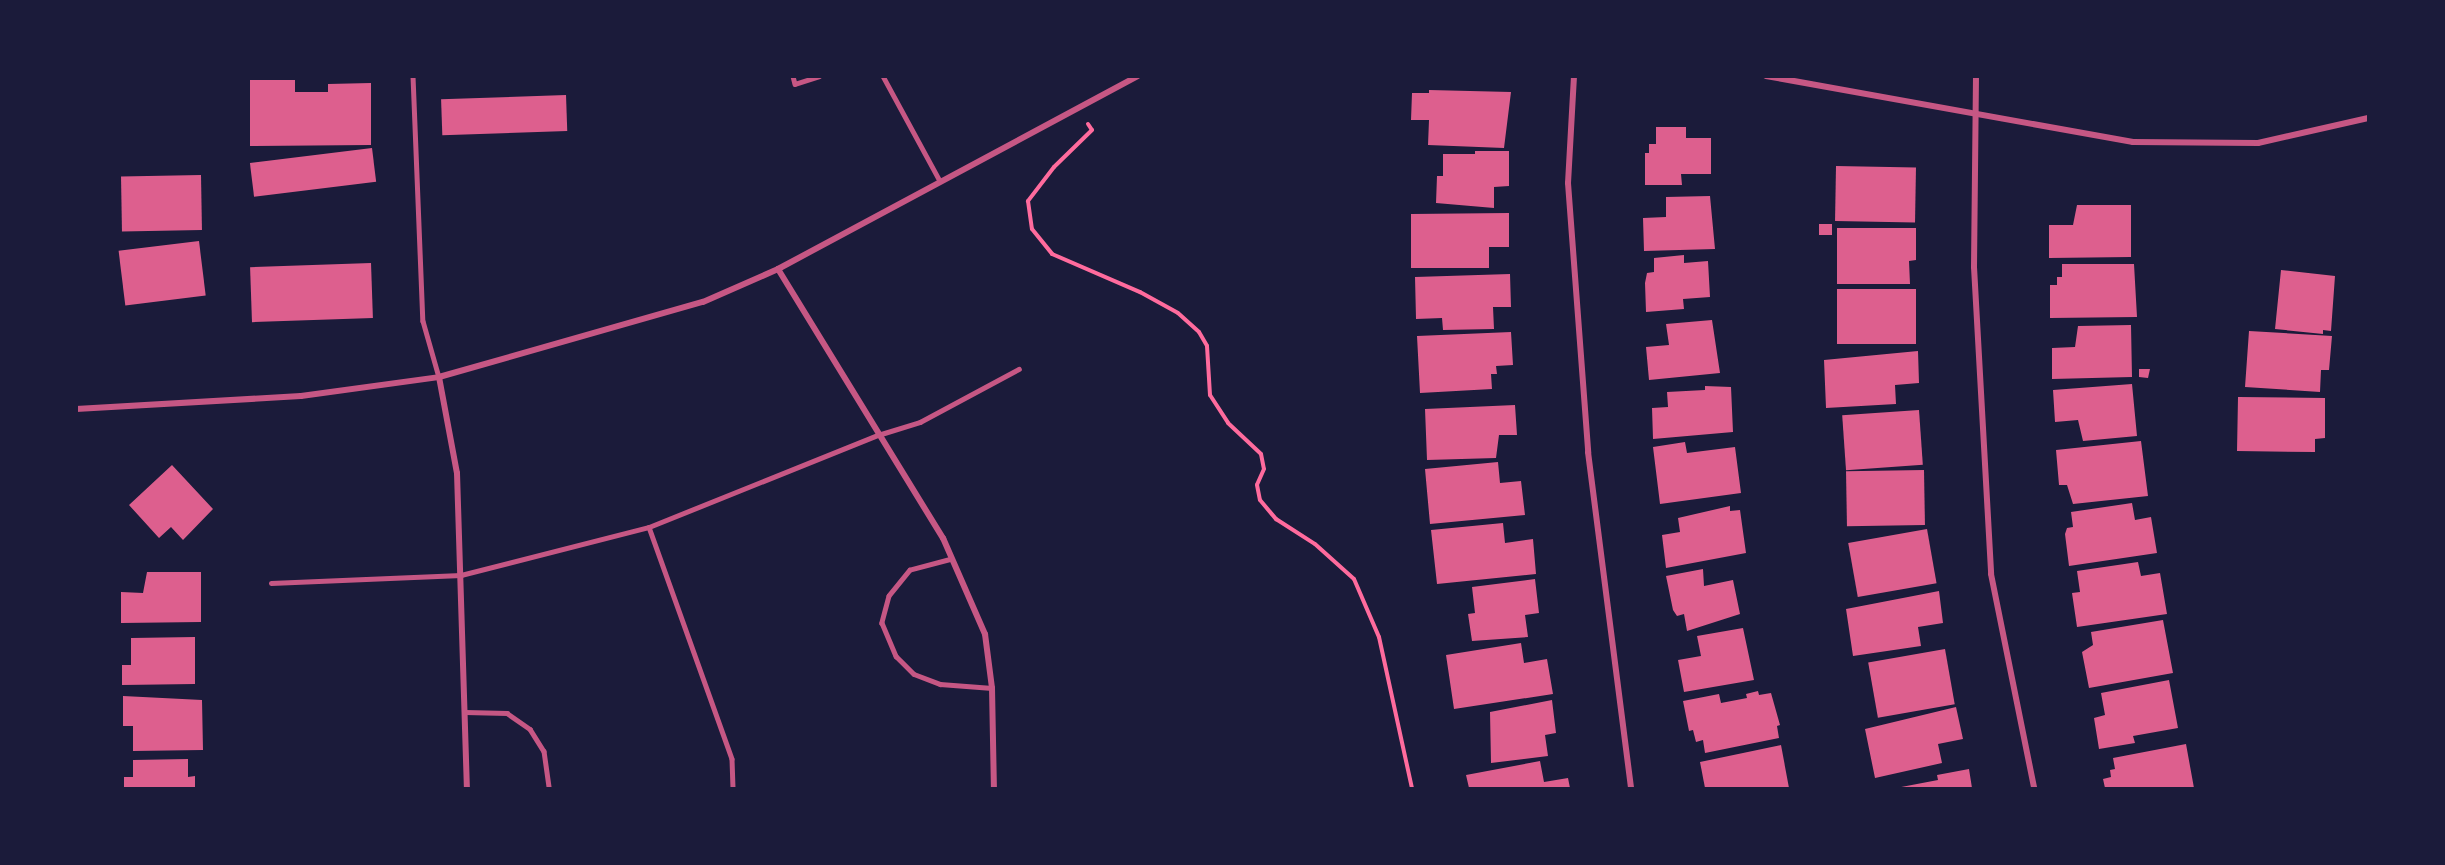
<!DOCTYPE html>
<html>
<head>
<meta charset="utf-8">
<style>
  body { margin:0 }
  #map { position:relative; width:2445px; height:865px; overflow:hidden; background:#1b1b3a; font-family:Montserrat,sans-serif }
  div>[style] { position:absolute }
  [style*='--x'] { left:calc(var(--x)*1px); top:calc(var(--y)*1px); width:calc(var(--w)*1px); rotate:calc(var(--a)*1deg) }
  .building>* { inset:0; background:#dd5f8e; transform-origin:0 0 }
  .path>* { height:4px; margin:-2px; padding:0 2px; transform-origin:2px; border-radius:2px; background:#ff6b9d }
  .service>* { height:4.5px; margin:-2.25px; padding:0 2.25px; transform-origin:2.25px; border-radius:2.25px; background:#c65784 }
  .minor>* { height:6px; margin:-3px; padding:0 3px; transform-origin:3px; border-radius:3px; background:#c65784 }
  span { translate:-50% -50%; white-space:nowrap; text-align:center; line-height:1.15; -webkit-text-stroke:4.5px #1b1b3a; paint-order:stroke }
  .frame { position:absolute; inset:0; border:78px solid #1b1b3a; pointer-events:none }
</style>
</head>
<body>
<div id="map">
  <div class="building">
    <div style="clip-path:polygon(250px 80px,295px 80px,295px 92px,328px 92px,328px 84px,371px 83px,371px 145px,250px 146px)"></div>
    <div style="clip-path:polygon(1429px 90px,1511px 92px,1504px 148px,1428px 145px,1429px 120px,1411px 120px,1412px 93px,1429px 93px)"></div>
    <div style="left:566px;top:95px;width:36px;height:125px;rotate:88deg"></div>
    <div style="clip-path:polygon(1656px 127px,1686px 127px,1686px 138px,1711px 138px,1711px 174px,1681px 174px,1682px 185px,1645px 185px,1645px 153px,1649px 153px,1649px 144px,1656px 144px)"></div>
    <div style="left:372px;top:148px;width:34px;height:123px;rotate:83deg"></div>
    <div style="clip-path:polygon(1475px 151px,1509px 151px,1509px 186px,1494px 187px,1494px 208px,1436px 203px,1437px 176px,1443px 176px,1443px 154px,1475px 154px)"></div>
    <div style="left:1836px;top:166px;width:80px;height:55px;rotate:1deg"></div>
    <div style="left:201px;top:175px;width:55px;height:80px;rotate:89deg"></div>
    <div style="clip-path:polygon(1710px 196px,1715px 249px,1644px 251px,1643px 218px,1666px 217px,1666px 197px)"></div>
    <div style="clip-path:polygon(2077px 205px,2131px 205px,2131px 257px,2049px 258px,2049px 225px,2073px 225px)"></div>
    <div style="clip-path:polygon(1509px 213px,1509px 247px,1489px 247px,1489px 268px,1411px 268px,1411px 214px)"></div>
    <div style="left:1819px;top:224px;width:13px;height:11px"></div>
    <div style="clip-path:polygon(1837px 228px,1916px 228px,1916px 260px,1909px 261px,1910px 284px,1837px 284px)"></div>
    <div style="left:199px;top:241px;width:55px;height:81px;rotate:83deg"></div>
    <div style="clip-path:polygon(1684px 255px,1684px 263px,1708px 261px,1710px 297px,1683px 299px,1684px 309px,1646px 312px,1645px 283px,1647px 273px,1654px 272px,1654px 258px)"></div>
    <div style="left:371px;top:263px;width:55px;height:121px;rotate:88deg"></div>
    <div style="clip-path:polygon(2062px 264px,2134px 264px,2137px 317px,2050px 318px,2050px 285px,2057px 285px,2057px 277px,2062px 277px)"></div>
    <div style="clip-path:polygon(2281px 270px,2335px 276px,2331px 331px,2323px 330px,2323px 334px,2275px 329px)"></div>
    <div style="clip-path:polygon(1510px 274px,1511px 307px,1493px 307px,1494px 329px,1443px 330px,1442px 318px,1416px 319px,1415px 277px)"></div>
    <div style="left:1916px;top:289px;width:55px;height:79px;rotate:90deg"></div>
    <div style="clip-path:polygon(1712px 320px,1720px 373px,1649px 380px,1646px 347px,1669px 345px,1666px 324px)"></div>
    <div style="clip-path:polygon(2131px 325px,2132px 377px,2052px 379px,2052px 348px,2075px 347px,2078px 326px)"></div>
    <div style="clip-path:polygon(2249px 331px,2332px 336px,2329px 370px,2321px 370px,2320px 392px,2245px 387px)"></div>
    <div style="clip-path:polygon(1511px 332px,1513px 365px,1496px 366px,1497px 374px,1491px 374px,1492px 389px,1420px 393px,1417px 336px)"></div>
    <div style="clip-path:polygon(1918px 351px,1919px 383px,1895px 385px,1896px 404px,1826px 408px,1824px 360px)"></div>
    <div style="clip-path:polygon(2139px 369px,2150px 369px,2148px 378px,2139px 377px)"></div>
    <div style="clip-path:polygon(2132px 384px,2137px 436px,2083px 441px,2078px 420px,2055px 422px,2053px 390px)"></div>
    <div style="clip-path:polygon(1705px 386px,1731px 387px,1733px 432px,1653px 439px,1652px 408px,1668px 407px,1667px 392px,1705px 390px)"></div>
    <div style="clip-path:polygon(2238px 397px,2325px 398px,2325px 438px,2315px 439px,2315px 452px,2237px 451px)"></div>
    <div style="clip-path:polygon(1515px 405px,1517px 435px,1499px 435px,1496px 458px,1427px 460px,1425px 409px)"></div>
    <div style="left:1919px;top:410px;width:55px;height:77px;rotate:86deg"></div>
    <div style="clip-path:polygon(2141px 441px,2148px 496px,2073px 504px,2067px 485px,2059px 485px,2056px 450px)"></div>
    <div style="clip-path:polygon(1685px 442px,1687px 453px,1735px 447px,1741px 493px,1660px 504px,1653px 447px)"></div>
    <div style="clip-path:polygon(1498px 462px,1500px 483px,1521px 481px,1525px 515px,1430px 524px,1425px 469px)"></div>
    <div style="clip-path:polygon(172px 465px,213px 509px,183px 540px,171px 527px,159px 538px,129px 505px)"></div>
    <div style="left:1924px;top:470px;width:55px;height:78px;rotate:89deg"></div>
    <div style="clip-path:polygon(2132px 503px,2135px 520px,2151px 517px,2157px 553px,2069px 566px,2065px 534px,2067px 528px,2073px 527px,2071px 512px)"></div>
    <div style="clip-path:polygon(1730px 506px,1730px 511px,1740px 510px,1746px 553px,1666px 568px,1662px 535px,1680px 532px,1678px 518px)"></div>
    <div style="clip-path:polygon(1503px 523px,1505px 543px,1533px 539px,1536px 574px,1437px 584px,1431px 530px)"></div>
    <div style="left:1927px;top:529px;width:55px;height:80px;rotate:80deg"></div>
    <div style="clip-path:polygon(2138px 562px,2141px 576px,2160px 573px,2167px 614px,2077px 627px,2072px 593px,2080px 592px,2077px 571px)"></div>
    <div style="clip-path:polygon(1703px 569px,1704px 586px,1733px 580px,1740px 614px,1687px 631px,1684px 614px,1677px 616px,1673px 610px,1666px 576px)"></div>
    <div style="clip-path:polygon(147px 572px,201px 572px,201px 622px,121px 623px,121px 592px,143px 593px)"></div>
    <div style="clip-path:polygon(1535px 579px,1539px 613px,1525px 615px,1528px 637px,1472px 641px,1468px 614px,1475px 613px,1472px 587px)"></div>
    <div style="clip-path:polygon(1939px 591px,1943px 623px,1918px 627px,1921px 646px,1853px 656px,1846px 609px)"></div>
    <div style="clip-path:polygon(2163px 620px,2173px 673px,2089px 688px,2082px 652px,2093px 645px,2091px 632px)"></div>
    <div style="clip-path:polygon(1743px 628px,1754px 680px,1684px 692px,1678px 660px,1701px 656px,1697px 636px)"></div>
    <div style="clip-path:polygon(195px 637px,195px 684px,122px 685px,122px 665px,131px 665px,131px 638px)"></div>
    <div style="clip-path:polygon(1521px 643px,1524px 663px,1547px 659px,1553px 694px,1454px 709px,1446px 655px)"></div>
    <div style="left:1945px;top:649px;width:56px;height:78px;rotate:80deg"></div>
    <div style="clip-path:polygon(2169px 680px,2178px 728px,2133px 736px,2135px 743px,2099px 749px,2094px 718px,2105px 715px,2101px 693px)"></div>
    <div style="clip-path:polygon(1758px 691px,1759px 695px,1771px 693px,1780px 725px,1777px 726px,1779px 738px,1705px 753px,1703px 740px,1696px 742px,1693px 730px,1689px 731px,1683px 701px,1719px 694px,1721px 703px,1747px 698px,1746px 694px)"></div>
    <div style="clip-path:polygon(123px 696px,202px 700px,203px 750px,133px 751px,133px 726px,123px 726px)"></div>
    <div style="clip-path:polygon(1552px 700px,1556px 733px,1545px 735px,1548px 756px,1491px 763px,1490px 712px)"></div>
    <div style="clip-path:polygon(1956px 707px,1963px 739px,1938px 744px,1942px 763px,1875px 778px,1865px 729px)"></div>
    <div style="clip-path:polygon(2186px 744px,2194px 788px,2105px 788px,2103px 779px,2111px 777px,2110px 770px,2115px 769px,2113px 758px)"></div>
    <div style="clip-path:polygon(1781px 745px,1789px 788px,1705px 788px,1700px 762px)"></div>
    <div style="clip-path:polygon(188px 759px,188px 777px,195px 776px,195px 788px,124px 788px,124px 777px,133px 777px,133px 760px)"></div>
    <div style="clip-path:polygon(1540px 761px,1544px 782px,1568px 778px,1570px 788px,1469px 788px,1466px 775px)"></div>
    <div style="clip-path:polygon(1969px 769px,1972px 788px,1896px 788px,1938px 780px,1937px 775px)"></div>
  </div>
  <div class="path">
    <div style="--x:1088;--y:124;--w:7;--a:56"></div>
    <div style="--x:1092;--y:130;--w:53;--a:135.8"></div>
    <div style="--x:1054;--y:167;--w:43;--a:127.4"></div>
    <div style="--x:1028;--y:201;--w:28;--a:82"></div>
    <div style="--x:1032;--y:229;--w:32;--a:51"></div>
    <div style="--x:1052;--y:254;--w:96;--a:23.4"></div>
    <div style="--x:1140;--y:292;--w:43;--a:28.9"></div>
    <div style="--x:1178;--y:313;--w:28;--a:42"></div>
    <div style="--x:1199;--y:332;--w:16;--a:60"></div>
    <div style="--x:1207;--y:346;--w:49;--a:86.5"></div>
    <div style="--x:1210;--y:395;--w:33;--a:57"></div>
    <div style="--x:1228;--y:423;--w:45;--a:43.2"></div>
    <div style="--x:1261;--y:454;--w:15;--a:79"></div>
    <div style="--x:1264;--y:469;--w:17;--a:114"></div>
    <div style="--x:1257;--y:485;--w:15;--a:79"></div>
    <div style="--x:1260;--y:500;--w:25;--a:50"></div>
    <div style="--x:1276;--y:519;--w:46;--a:32.7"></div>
    <div style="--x:1315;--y:544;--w:52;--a:41.9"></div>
    <div style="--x:1354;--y:579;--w:63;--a:66.7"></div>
    <div style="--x:1379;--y:637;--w:155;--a:77.7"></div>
  </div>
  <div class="service">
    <div style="--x:413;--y:76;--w:245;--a:87.7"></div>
    <div style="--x:423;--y:321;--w:58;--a:74.1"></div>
    <div style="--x:793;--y:76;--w:8;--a:76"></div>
    <div style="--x:795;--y:84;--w:25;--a:-18"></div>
    <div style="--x:883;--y:76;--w:119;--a:61.5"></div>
    <div style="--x:649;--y:527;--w:246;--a:70.3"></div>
    <div style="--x:732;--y:759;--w:29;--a:88"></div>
    <div style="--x:952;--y:559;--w:43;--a:165.3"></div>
    <div style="--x:910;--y:570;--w:33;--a:129"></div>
    <div style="--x:889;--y:596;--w:28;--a:105"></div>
    <div style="--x:882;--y:623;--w:36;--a:67"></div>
    <div style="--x:896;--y:656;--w:25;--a:45"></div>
    <div style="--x:914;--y:674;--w:28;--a:21"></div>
    <div style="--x:940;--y:684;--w:52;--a:4.4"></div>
    <div style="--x:271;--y:583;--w:190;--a:-2.4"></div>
    <div style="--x:461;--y:575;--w:194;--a:-14.3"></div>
    <div style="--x:649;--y:527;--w:247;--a:-21.9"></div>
    <div style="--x:878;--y:435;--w:44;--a:-17.2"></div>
    <div style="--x:920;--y:422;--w:112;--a:-28.2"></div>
    <div style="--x:465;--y:712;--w:42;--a:1.4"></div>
    <div style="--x:507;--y:713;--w:28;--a:35"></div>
    <div style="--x:530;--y:729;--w:26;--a:58"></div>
    <div style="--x:544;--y:751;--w:37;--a:82"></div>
  </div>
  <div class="minor">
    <div style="--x:1574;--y:76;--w:107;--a:93.2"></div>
    <div style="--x:1568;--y:183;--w:270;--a:85.7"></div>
    <div style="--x:1588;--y:452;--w:339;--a:82.7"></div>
    <div style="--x:1766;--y:76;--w:373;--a:10.2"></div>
    <div style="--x:2133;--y:142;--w:125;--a:0.5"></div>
    <div style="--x:2258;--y:143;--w:113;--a:-12.8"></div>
    <div style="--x:1976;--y:76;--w:191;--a:90.6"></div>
    <div style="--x:1974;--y:267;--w:307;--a:86.8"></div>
    <div style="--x:1991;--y:574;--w:218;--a:78.6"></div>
    <div style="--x:778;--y:269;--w:316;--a:58.5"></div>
    <div style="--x:943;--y:538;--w:105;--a:66.4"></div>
    <div style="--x:985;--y:634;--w:54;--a:82.6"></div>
    <div style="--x:992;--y:688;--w:100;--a:88.9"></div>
    <div style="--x:439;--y:377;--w:98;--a:79.4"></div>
    <div style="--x:457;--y:473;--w:315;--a:88.2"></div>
    <div style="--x:76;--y:409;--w:225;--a:-3.3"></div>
    <div style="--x:301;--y:396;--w:139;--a:-7.8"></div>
    <div style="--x:439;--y:377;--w:274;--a:-15.9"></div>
    <div style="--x:703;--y:302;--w:82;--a:-23.7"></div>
    <div style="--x:778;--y:269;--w:408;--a:-28.2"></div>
  </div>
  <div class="frame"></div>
</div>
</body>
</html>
